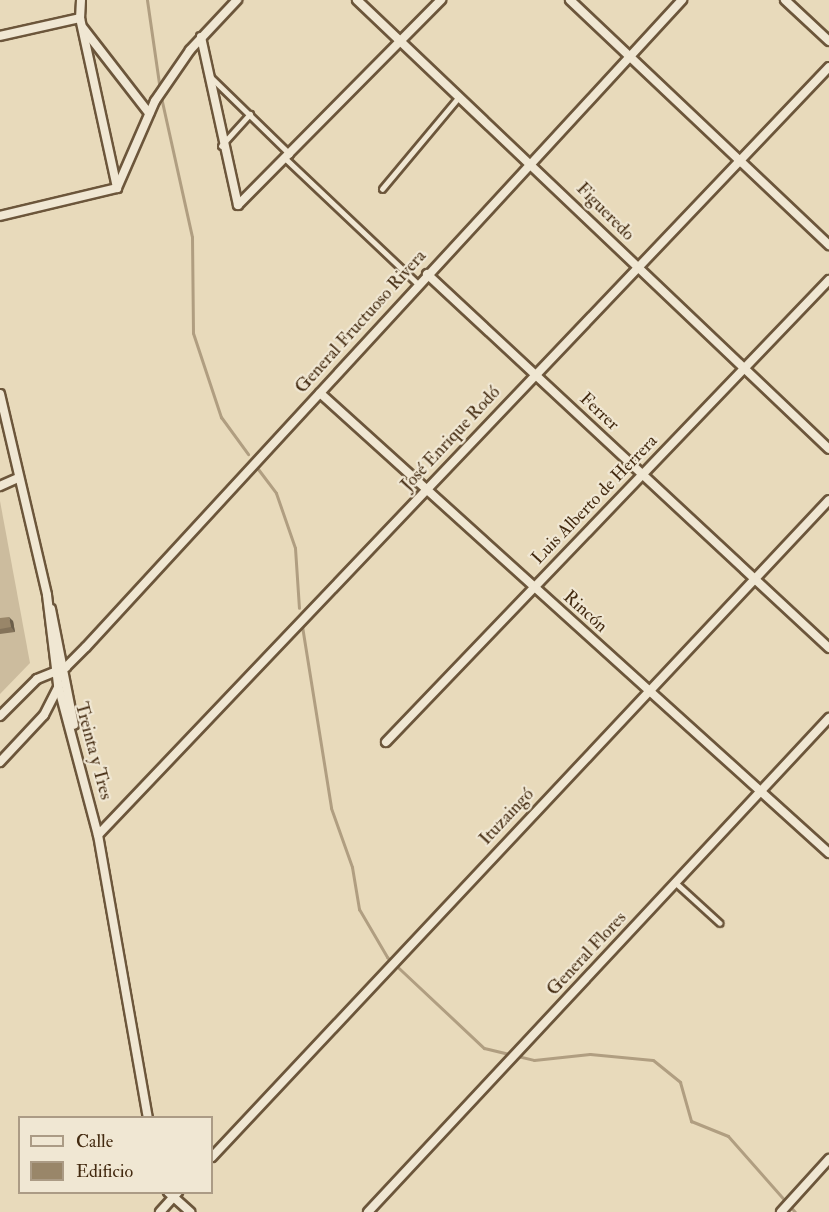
<!DOCTYPE html>
<html>
<head>
<meta charset="utf-8">
<style>
  body { margin:0 }
  #map { position:relative; width:829px; height:1212px; overflow:hidden; background:#e8dabb; font-family:"IM FELL Double Pica",serif }
  div>[style] { position:absolute }
  [style*='--x'] { left:calc(var(--x)*1px); top:calc(var(--y)*1px); width:calc(var(--w)*1px); rotate:calc(var(--a)*1deg) }
  .green>* { inset:0; background:#ccbc9e }
  .stream>* { height:3px; margin:-1.5px; padding:0 1.5px; transform-origin:1.5px; border-radius:1.5px; background:#b09e81 }
  .roads { filter:drop-shadow(2px 0 #6c563b) drop-shadow(-2px 0 #6c563b) drop-shadow(0 2px #6c563b) drop-shadow(0 -2px #6c563b) }
  .lane>* { height:4.5px; margin:-2.25px; padding:0 2.25px; transform-origin:2.25px; border-radius:2.25px; background:#f0e7d3 }
  .street>* { height:8px; margin:-4px; padding:0 4px; transform-origin:4px; border-radius:4px; background:#f0e7d3 }
  .wall>* { inset:0; background:#84735a }
  .shaded-wall>* { inset:0; background:#6b5e4a }
  .building>* { inset:0; background:#998669 }
  span { translate:-50% -50%; white-space:nowrap; text-align:center; line-height:1.15; -webkit-text-stroke:4.5px #f0e7d3; paint-order:stroke }
  .street-label { font-size:18px; color:#432a10 }
  .legend { position:absolute; left:18px; top:1116px; width:195px; height:78px; box-sizing:border-box; background:#f0e7d3; border:2px solid #ab9b85; margin:0; padding:8px 10px; list-style:none; font-size:18px; color:#432a10 }
  .legend li { display:flex; align-items:center; gap:12px; height:30px }
  .legend b { width:30px; border:2px solid #ab9b85 }
</style>
</head>
<body>
<div id="map">
  <div class="green">
    <div style="clip-path:polygon(0 501px,30px 663px,0 694px)"></div>
  </div>
  <div class="stream">
    <div style="--x:147;--y:0;--w:91;--a:81.8"></div>
    <div style="--x:161;--y:97;--w:143;--a:77.5"></div>
    <div style="--x:192;--y:237;--w:96;--a:89.4"></div>
    <div style="--x:193;--y:333;--w:89;--a:71.6"></div>
    <div style="--x:221;--y:417;--w:46;--a:53.9"></div>
    <div style="--x:258;--y:469;--w:30;--a:53"></div>
    <div style="--x:276;--y:493;--w:58;--a:70.9"></div>
    <div style="--x:295;--y:548;--w:60;--a:86.2"></div>
    <div style="--x:302;--y:626;--w:184;--a:80.9"></div>
    <div style="--x:331;--y:808;--w:63;--a:70.4"></div>
    <div style="--x:352;--y:867;--w:43;--a:80.5"></div>
    <div style="--x:359;--y:909;--w:56;--a:59.7"></div>
    <div style="--x:387;--y:957;--w:133;--a:43.2"></div>
    <div style="--x:484;--y:1048;--w:51;--a:13.5"></div>
    <div style="--x:534;--y:1060;--w:56;--a:-6.1"></div>
    <div style="--x:590;--y:1054;--w:63;--a:5.4"></div>
    <div style="--x:653;--y:1060;--w:35;--a:39"></div>
    <div style="--x:680;--y:1082;--w:41;--a:74.2"></div>
    <div style="--x:691;--y:1121;--w:40;--a:22"></div>
    <div style="--x:728;--y:1136;--w:101;--a:48.6"></div>
  </div>
  <div class="roads">
    <div class="lane">
      <div style="--x:212;--y:78;--w:109;--a:44.3"></div>
      <div style="--x:221;--y:146;--w:43;--a:-47.8"></div>
      <div style="--x:285;--y:158;--w:182;--a:43.4"></div>
      <div style="--x:382;--y:189;--w:120;--a:-50.1"></div>
      <div style="--x:676;--y:883;--w:59;--a:42.3"></div>
    </div>
    <div class="street">
      <div style="--x:81;--y:0;--w:18;--a:93"></div>
      <div style="--x:80;--y:18;--w:174;--a:77.7"></div>
      <div style="--x:357;--y:0;--w:651;--a:43.57"></div>
      <div style="--x:570;--y:0;--w:357;--a:43.4"></div>
      <div style="--x:785;--y:0;--w:60;--a:43"></div>
      <div style="--x:83;--y:28;--w:108;--a:52.2"></div>
      <div style="--x:0;--y:36;--w:82;--a:-12.7"></div>
      <div style="--x:201;--y:37;--w:172;--a:77.6"></div>
      <div style="--x:238;--y:205;--w:289;--a:-45.3"></div>
      <div style="--x:0;--y:216;--w:120;--a:-13.5"></div>
      <div style="--x:117;--y:188;--w:95;--a:-66.4"></div>
      <div style="--x:155;--y:101;--w:62;--a:-55.5"></div>
      <div style="--x:190;--y:50;--w:69;--a:-46.8"></div>
      <div style="--x:427;--y:274;--w:549;--a:42.93"></div>
      <div style="--x:320;--y:393;--w:686;--a:42.11"></div>
      <div style="--x:0;--y:394;--w:206;--a:76.8"></div>
      <div style="--x:47;--y:595;--w:91;--a:83"></div>
      <div style="--x:58;--y:685;--w:155;--a:75.1"></div>
      <div style="--x:98;--y:835;--w:287;--a:80"></div>
      <div style="--x:0;--y:486;--w:20;--a:-24"></div>
      <div style="--x:51;--y:609;--w:118;--a:78.8"></div>
      <div style="--x:0;--y:716;--w:52;--a:-45"></div>
      <div style="--x:37;--y:679;--w:31;--a:-22"></div>
      <div style="--x:66;--y:667;--w:28;--a:-45"></div>
      <div style="--x:86;--y:647;--w:880;--a:-47.35"></div>
      <div style="--x:386;--y:742;--w:640;--a:-46.2"></div>
      <div style="--x:0;--y:762;--w:64;--a:-46.9"></div>
      <div style="--x:44;--y:715;--w:34;--a:-63"></div>
      <div style="--x:98;--y:835;--w:1060;--a:-46.41"></div>
      <div style="--x:212;--y:1157;--w:901;--a:-46.8"></div>
      <div style="--x:168;--y:1192;--w:30;--a:42"></div>
      <div style="--x:160;--y:1212;--w:27;--a:-48"></div>
      <div style="--x:368;--y:1212;--w:676;--a:-46.98"></div>
      <div style="--x:781;--y:1212;--w:72;--a:-47.8"></div>
    </div>
  </div>
  <div class="wall">
    <div style="clip-path:polygon(0 618px,13px 621px,15px 632px,0 634px)"></div>
  </div>
  <div class="shaded-wall">
    <div style="clip-path:polygon(9px 617px,13px 621px,15px 632px,11px 627px)"></div>
  </div>
  <div class="building">
    <div style="clip-path:polygon(9px 617px,11px 627px,0 629px,0 618px)"></div>
  </div>
  <div class="street-label">
    <span style="left:605px;top:212px;rotate:45deg">Figueredo</span>
    <span style="left:361px;top:322px;rotate:-48deg">General Fructuoso Rivera</span>
    <span style="left:599px;top:412px;rotate:43deg">Ferrer</span>
    <span style="left:451px;top:439px;rotate:-47deg">José Enrique Rodó</span>
    <span style="left:595px;top:500px;rotate:-46deg">Luis Alberto de Herrera</span>
    <span style="left:585px;top:612px;rotate:42deg">Rincón</span>
    <span style="left:93px;top:751px;rotate:75deg">Treinta y Tres</span>
    <span style="left:507px;top:817px;rotate:-47deg">Ituzaingó</span>
    <span style="left:587px;top:954px;rotate:-47deg">General Flores</span>
  </div>
  <ul class="legend">
  <li><b style="height:8px;background:#f0e7d3"></b>Calle</li>
  <li><b style="height:16px;background:#998669"></b>Edificio</li>
  </ul>
</div>
</body>
</html>
